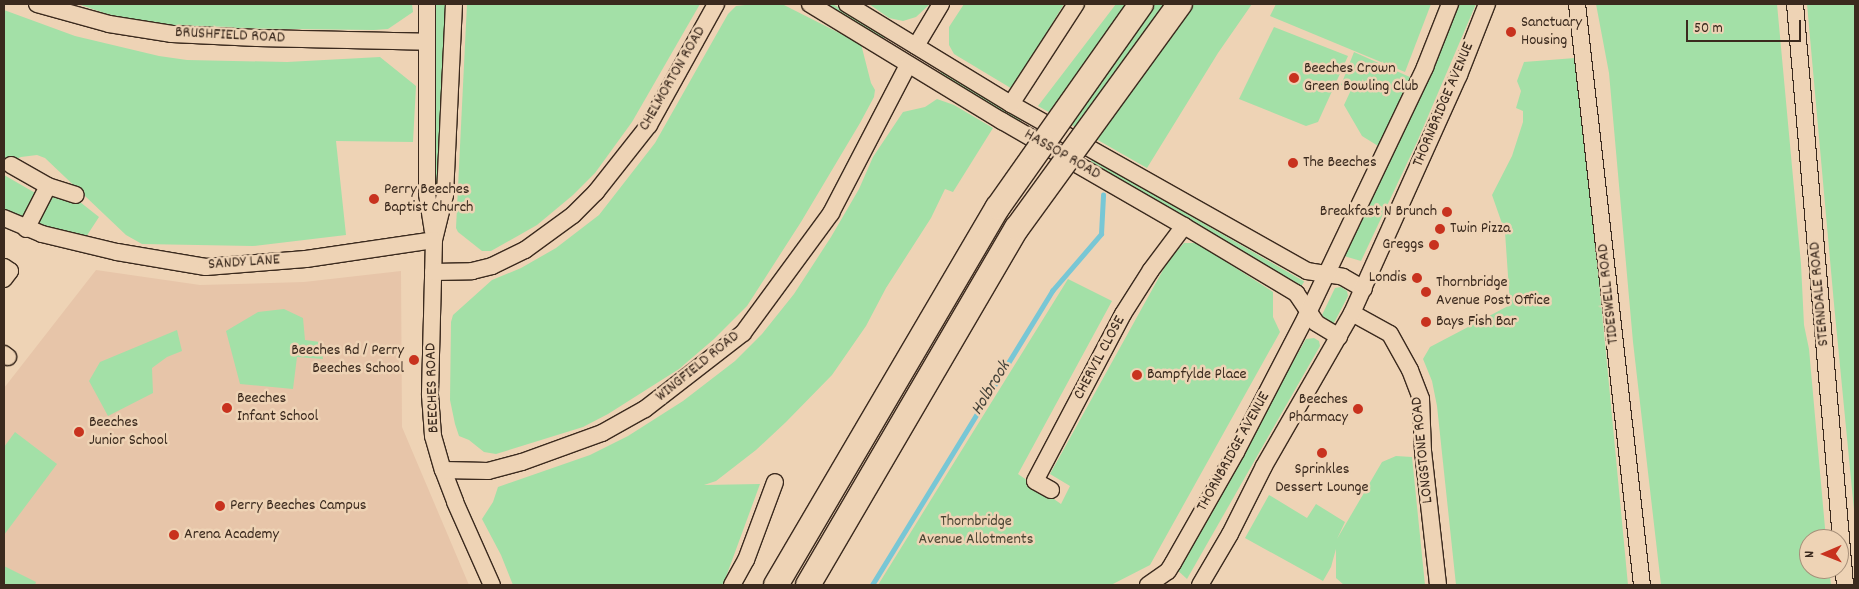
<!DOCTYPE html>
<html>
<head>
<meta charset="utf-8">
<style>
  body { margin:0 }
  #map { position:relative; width:1859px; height:589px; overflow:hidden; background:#eed3b5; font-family:Dekko,sans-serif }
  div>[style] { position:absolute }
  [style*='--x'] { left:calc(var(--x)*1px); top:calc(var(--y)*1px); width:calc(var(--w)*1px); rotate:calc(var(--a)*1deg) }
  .built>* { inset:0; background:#e7c5a9 }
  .green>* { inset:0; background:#a3e0a7; transform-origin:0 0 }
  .stream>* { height:4.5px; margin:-2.25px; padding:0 2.25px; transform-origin:2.25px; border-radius:2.25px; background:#78c7d5 }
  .roads { filter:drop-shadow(1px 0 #3b2a1e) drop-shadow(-1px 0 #3b2a1e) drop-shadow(0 1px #3b2a1e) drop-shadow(0 -1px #3b2a1e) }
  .minor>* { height:16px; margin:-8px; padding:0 8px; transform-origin:8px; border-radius:8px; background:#eed3b5 }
  .bridges { filter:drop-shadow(1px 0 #3b2a1e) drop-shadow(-1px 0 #3b2a1e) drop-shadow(0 1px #3b2a1e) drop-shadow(0 -1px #3b2a1e) }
  .highway-bridge>* { height:24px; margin:-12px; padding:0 12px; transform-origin:12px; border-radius:12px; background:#eed3b5 }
  .dots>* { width:14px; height:14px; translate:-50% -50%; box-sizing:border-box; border:2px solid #eed3b5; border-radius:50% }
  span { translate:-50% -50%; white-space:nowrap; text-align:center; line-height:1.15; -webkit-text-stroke:5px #eed3b5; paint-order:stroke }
  .poi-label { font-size:16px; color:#3b2a1e }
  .left { translate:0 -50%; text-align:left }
  .right { translate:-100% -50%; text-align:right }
  .street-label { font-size:16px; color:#3b2a1e }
  .park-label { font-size:16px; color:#4b4533 }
  .water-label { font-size:18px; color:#444239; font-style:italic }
  .frame { position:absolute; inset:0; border:5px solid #3b2a1e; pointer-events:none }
  .north { position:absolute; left:1799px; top:529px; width:50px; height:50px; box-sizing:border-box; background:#eed3b5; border:1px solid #a68f79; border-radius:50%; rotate:269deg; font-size:14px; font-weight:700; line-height:20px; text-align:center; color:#3b2a1e }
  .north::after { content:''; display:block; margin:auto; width:18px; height:22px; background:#c8321e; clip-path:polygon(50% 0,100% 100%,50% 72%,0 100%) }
  .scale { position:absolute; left:1686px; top:20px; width:115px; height:22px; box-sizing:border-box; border:2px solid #3b2a1e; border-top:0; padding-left:6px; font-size:15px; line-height:18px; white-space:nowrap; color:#3b2a1e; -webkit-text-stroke:4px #eed3b5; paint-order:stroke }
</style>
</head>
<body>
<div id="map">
  <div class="built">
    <div style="clip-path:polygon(96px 270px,200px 285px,304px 282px,401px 271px,402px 427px,469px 585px,4px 585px,4px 388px)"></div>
  </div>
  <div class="green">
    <div style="clip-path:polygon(78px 4px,412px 4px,413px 12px,388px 29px,374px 30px,223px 28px,176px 26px,141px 21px,107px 14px)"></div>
    <div style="clip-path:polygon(432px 4px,446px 4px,437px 212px,433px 209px)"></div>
    <div style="clip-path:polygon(467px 4px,700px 4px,632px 122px,595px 173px,573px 195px,537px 225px,491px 251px,482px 251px,458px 232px,456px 228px)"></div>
    <div style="clip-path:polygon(754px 4px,782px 4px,861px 44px,871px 83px,875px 90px,874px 97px,860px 123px,801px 222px,747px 306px,714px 339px,679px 369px,608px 414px,583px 427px,496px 454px,484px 452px,469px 440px,459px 436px,455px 424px,450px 400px,451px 322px,453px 315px,492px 280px,521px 268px,556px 248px,599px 215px,655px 143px,728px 14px,736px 6px)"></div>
    <div style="clip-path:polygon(821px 4px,833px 4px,885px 37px,881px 42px)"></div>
    <div style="clip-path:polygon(869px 4px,930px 4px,916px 17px,903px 21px,889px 18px)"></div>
    <div style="clip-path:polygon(964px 4px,1064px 4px,1053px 22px,1049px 34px,1014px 90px,954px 54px,949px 45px,949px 27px)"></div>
    <div style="clip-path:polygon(1116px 4px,1252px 4px,1218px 53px,1147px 168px,1038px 106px)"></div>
    <div style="clip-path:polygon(1276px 4px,1431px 4px,1405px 72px,1270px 16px)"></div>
    <div style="clip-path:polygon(1456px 4px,1476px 4px,1417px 142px,1361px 261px,1344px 256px)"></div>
    <div style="clip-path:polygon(1596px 4px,1777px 4px,1801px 264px,1804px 325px,1809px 349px,1826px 539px,1809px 539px,1809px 569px,1829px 569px,1831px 585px,1661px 585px,1633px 342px,1609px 73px)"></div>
    <div style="clip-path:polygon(1807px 4px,1855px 4px,1855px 520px,1834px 304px)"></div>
    <div style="clip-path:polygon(4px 10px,75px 36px,159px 56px,187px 60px,287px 62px,380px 57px,416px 86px,413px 142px,336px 141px,346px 235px,253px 246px,142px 244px,126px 235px,45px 158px,37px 155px,21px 157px,4px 165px)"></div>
    <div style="clip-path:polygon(1274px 27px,1348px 56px,1318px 122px,1306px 126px,1239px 99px)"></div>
    <div style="clip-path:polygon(1354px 52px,1412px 78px,1383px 149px,1362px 136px,1344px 105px,1351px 90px,1341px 85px)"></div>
    <div style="clip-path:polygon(1575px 58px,1600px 290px,1628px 585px,1456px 585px,1437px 406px,1432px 381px,1423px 359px,1430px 347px,1510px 305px,1505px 232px,1492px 195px,1512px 156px,1523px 122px,1523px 111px,1516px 108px,1521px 91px,1517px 81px,1524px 62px)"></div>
    <div style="clip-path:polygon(942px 70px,1024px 116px,1019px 123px,939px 75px)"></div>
    <div style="clip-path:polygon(937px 99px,954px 105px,993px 128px,953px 192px,945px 189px,931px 218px,886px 288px,866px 326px,832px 375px,786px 422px,756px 450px,716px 481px,704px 485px,760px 484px,723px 585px,513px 585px,501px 555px,482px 519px,493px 502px,498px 487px,590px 455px,628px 436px,683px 401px,735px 361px,762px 334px,794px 294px,831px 237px,859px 189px,873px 157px,903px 112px,925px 107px)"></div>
    <div style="left:1092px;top:159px;width:245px;height:5px;rotate:30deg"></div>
    <div style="clip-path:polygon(4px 175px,37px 194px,21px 220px,4px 212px)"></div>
    <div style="clip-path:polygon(53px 196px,72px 203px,80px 202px,99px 217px,84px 240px,34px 224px,44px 201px)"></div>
    <div style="clip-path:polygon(1184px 243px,1197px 243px,1273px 292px,1273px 317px,1280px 332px,1150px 565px,1111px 585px,878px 585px,1068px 279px,1112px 301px,1018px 474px,1061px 504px,1070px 486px,1050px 474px,1168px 261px)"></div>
    <div style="clip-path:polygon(1341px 287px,1347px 291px,1348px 296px,1334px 323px,1329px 324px,1322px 315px,1335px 288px)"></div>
    <div style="clip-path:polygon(284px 309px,303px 318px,305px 340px,320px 342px,323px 359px,297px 357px,293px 389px,240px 384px,226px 331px,258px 312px)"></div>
    <div style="clip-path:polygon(177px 330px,182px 351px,167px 357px,152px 368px,153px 393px,108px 416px,89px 381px,100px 362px)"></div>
    <div style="clip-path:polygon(1314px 338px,1319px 341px,1320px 346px,1187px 579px,1175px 568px,1306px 339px)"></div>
    <div style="clip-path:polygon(15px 432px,57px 464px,4px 535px,4px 447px)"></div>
    <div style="clip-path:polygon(1396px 456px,1412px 457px,1425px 585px,1344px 585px,1336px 578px,1336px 549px,1331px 567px,1323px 581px,1245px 538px,1269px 495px,1307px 518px,1316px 504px,1345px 522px,1337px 539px,1382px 462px)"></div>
    <div style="clip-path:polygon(4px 566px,36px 582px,35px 585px,4px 585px)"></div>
  </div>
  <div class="stream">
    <div style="--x:872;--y:585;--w:345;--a:-58.5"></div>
    <div style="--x:1052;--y:291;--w:75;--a:-49.3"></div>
    <div style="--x:1101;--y:234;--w:39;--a:-87"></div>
  </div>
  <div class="roads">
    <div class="minor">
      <div style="--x:37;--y:4;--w:75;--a:15.5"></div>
      <div style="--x:109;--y:24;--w:64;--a:9"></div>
      <div style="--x:172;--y:34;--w:85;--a:2.7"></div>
      <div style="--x:257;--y:38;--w:170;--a:1.3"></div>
      <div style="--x:427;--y:4;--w:190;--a:90"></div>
      <div style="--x:427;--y:194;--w:37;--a:81"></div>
      <div style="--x:454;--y:4;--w:191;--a:92.7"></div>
      <div style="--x:445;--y:195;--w:46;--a:103.7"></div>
      <div style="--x:434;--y:240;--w:155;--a:91.5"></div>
      <div style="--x:430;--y:395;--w:41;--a:85.8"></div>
      <div style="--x:433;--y:436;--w:35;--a:74"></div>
      <div style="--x:443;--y:470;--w:34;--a:69"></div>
      <div style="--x:455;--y:502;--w:91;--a:66"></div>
      <div style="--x:810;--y:4;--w:225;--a:31.4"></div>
      <div style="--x:1002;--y:121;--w:210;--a:30"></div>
      <div style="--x:1184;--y:226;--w:131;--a:30.9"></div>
      <div style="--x:1296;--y:293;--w:36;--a:56"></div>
      <div style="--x:1316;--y:323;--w:27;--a:31"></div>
      <div style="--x:847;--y:4;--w:192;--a:31.4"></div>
      <div style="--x:1011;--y:104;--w:340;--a:29.4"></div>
      <div style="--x:1307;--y:271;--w:36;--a:9"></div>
      <div style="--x:1343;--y:277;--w:24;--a:30"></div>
      <div style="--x:1577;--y:4;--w:585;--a:83.62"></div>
      <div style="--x:1795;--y:4;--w:583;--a:85.08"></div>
      <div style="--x:916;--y:46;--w:49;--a:-59.2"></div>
      <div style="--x:1011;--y:104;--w:119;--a:-57"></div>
      <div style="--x:11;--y:165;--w:43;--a:29.6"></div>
      <div style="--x:48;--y:186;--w:29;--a:18"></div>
      <div style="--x:4;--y:218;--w:41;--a:22.8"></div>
      <div style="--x:42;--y:234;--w:77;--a:13.5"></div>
      <div style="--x:117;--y:252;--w:90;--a:9.6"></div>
      <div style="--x:206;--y:267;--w:100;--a:-4.6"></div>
      <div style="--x:306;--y:259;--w:129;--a:-8.4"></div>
      <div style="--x:26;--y:229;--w:48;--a:-62.9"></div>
      <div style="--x:4;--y:267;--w:7;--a:34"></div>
      <div style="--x:10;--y:271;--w:10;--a:127"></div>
      <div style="--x:433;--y:272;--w:39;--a:-1"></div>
      <div style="--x:472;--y:271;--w:21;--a:-14"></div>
      <div style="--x:492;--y:266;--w:37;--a:-26"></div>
      <div style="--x:525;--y:250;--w:59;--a:-36.1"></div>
      <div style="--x:573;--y:215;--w:33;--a:-45"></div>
      <div style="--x:596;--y:192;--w:85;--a:-51.7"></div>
      <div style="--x:649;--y:125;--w:138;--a:-61"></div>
      <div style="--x:1352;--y:313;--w:43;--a:28.9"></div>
      <div style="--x:1390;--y:334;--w:41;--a:60.9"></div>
      <div style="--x:1410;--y:370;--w:31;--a:69"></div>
      <div style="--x:1421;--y:399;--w:52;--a:87.8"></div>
      <div style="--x:1423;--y:451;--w:135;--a:83.6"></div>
      <div style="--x:4;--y:354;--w:5;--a:37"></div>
      <div style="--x:443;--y:470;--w:45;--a:1.3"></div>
      <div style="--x:488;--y:471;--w:35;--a:-15"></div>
      <div style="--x:522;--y:462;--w:85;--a:-19.9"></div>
      <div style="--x:602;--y:433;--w:49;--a:-29.2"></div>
      <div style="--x:645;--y:409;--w:124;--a:-37.8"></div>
      <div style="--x:743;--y:333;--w:149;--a:-53.7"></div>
      <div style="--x:831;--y:213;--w:167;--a:-62.5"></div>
      <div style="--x:1051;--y:490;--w:18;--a:-151"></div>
      <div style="--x:1035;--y:481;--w:189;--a:-62.2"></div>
      <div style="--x:1123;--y:314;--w:52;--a:-57.5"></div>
      <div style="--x:1151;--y:270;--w:55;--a:-53.1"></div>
      <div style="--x:732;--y:585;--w:29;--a:-61"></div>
      <div style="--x:746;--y:560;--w:83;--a:-69.6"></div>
      <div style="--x:1148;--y:585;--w:24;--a:-35"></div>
      <div style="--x:1168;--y:571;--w:9;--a:-58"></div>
      <div style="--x:1173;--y:563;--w:128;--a:-60.4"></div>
      <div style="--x:1236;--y:452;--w:152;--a:-62.6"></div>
      <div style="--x:1306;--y:317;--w:277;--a:-64.5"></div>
      <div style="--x:1425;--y:67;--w:68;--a:-68.4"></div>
      <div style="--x:1200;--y:585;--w:59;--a:-59.5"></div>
      <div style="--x:1230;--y:534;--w:76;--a:-63.4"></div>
      <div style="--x:1264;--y:466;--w:177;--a:-60.1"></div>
      <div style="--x:1352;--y:313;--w:261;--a:-65.8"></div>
      <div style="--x:1459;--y:75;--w:76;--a:-68.5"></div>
    </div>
  </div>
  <div class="bridges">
    <div class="highway-bridge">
      <div style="--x:776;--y:585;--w:438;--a:-59.6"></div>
      <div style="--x:998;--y:207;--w:248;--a:-54.8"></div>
      <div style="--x:808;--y:585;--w:414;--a:-59.7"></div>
      <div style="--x:1017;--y:228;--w:277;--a:-54"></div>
    </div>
  </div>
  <div class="dots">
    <div style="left:1511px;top:32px;background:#c8321e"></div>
    <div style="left:1294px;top:78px;background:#c8321e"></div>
    <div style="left:1293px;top:163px;background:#c8321e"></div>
    <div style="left:374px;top:199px;background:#c8321e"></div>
    <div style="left:1447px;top:212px;background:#c8321e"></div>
    <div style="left:1440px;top:229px;background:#c8321e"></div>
    <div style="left:1434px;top:245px;background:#c8321e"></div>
    <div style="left:1417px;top:278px;background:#c8321e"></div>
    <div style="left:1426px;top:292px;background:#c8321e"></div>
    <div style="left:1426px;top:322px;background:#c8321e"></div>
    <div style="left:414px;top:360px;background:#c8321e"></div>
    <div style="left:1137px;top:375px;background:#c8321e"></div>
    <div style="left:227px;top:408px;background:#c8321e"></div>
    <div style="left:1358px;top:409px;background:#c8321e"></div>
    <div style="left:79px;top:432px;background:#c8321e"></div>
    <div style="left:1322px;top:453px;background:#c8321e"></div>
    <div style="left:220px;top:506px;background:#c8321e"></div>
    <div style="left:174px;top:535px;background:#c8321e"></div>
  </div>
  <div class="poi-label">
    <span class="left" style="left:1521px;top:32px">Sanctuary<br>Housing</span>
    <span class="left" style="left:1304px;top:78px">Beeches Crown<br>Green Bowling Club</span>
    <span class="left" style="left:1303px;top:163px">The Beeches</span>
    <span class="left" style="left:384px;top:199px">Perry Beeches<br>Baptist Church</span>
    <span class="right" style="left:1437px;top:212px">Breakfast N Brunch</span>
    <span class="left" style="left:1450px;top:229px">Twin Pizza</span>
    <span class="right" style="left:1424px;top:245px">Greggs</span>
    <span class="right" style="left:1407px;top:278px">Londis</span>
    <span class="left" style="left:1436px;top:292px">Thornbridge<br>Avenue Post Office</span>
    <span class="left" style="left:1436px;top:322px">Bays Fish Bar</span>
    <span class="right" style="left:404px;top:360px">Beeches Rd / Perry<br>Beeches School</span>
    <span class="left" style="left:1147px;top:375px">Bampfylde Place</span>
    <span class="left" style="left:237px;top:408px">Beeches<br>Infant School</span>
    <span class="right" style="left:1348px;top:409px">Beeches<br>Pharmacy</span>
    <span class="left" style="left:89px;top:432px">Beeches<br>Junior School</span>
    <span style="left:1322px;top:479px">Sprinkles<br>Dessert Lounge</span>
    <span class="left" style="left:230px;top:506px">Perry Beeches Campus</span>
    <span class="left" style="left:184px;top:535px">Arena Academy</span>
  </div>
  <div class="street-label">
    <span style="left:230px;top:36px;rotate:3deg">BRUSHFIELD ROAD</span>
    <span style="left:673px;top:79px;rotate:-60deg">CHELMORTON ROAD</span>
    <span style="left:1444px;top:105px;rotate:-67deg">THORNBRIDGE AVENUE</span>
    <span style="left:1062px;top:155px;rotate:30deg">HASSOP ROAD</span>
    <span style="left:244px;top:263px;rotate:-4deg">SANDY LANE</span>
    <span style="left:1609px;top:294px;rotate:-96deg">TIDESWELL ROAD</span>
    <span style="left:1820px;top:294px;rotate:-95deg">STERNDALE ROAD</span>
    <span style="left:1100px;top:358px;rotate:-62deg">CHERVIL CLOSE</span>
    <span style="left:698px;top:367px;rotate:-39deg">WINGFIELD ROAD</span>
    <span style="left:433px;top:388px;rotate:-92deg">BEECHES ROAD</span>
    <span style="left:1423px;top:450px;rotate:-96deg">LONGSTONE ROAD</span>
    <span style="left:1234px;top:452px;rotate:-61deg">THORNBRIDGE AVENUE</span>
  </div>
  <div class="park-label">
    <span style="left:976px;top:531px">Thornbridge<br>Avenue Allotments</span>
  </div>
  <div class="water-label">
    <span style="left:992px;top:389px;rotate:-59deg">Holbrook</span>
  </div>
  <div class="frame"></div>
  <div class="north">N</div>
  <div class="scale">50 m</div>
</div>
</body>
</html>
